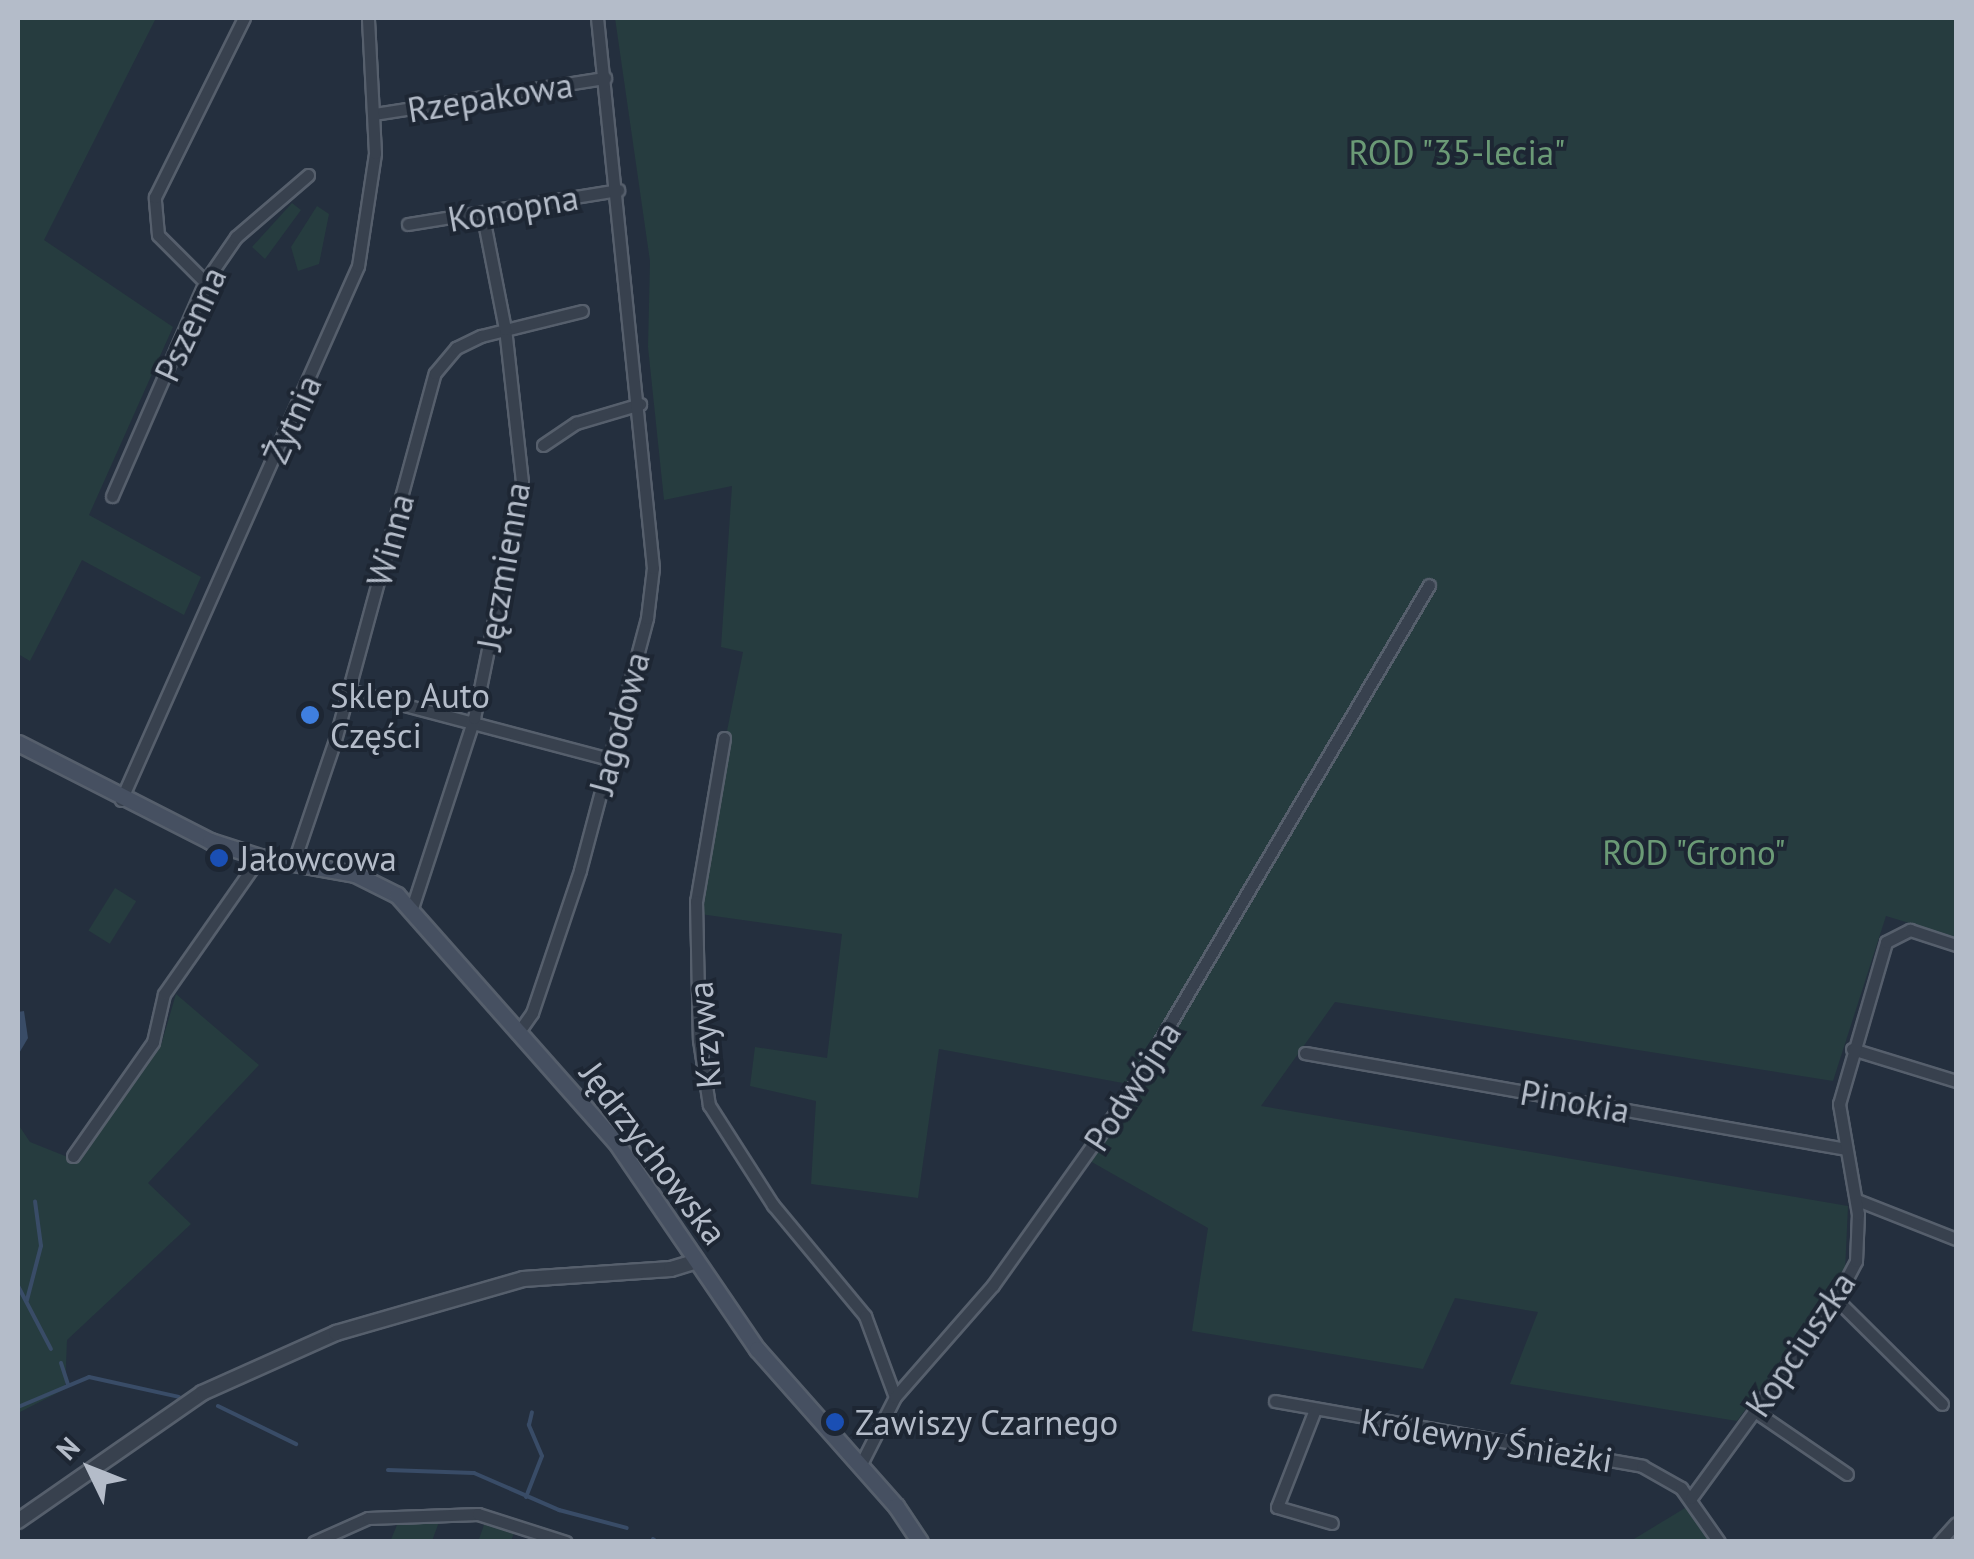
<!DOCTYPE html>
<html>
<head>
<meta charset="utf-8">
<style>
  body { margin:0 }
  #map { position:relative; width:1974px; height:1559px; overflow:hidden; background:#242f3e; font-family:"PT Sans",sans-serif }
  div>[style] { position:absolute }
  [style*='--x'] { left:calc(var(--x)*1px); top:calc(var(--y)*1px); width:calc(var(--w)*1px); rotate:calc(var(--a)*1deg) }
  .green>* { inset:0; background:#263c3f; transform-origin:0 0 }
  .water>* { inset:0; background:#394c67 }
  .stream>* { height:4px; margin:-2px; padding:0 2px; transform-origin:2px; border-radius:2px; background:#394c67 }
  .roads { filter:drop-shadow(2px 0 #565f6c) drop-shadow(-2px 0 #565f6c) drop-shadow(0 2px #565f6c) drop-shadow(0 -2px #565f6c) }
  .minor>* { height:11px; margin:-5.5px; padding:0 5.5px; transform-origin:5.5px; border-radius:5.5px; background:#38414e }
  .tertiary>* { height:14px; margin:-7px; padding:0 7px; transform-origin:7px; border-radius:7px; background:#38414e }
  .secondary>* { height:15px; margin:-7.5px; padding:0 7.5px; transform-origin:7.5px; border-radius:7.5px; background:#465061 }
  .dots>* { width:28px; height:28px; translate:-50% -50%; box-sizing:border-box; border:5px solid #1d2633; border-radius:50% }
  span { translate:-50% -50%; white-space:nowrap; text-align:center; line-height:1.15; -webkit-text-stroke:8px #1d2633; paint-order:stroke }
  .street-label { font-size:35px; color:#b4bcc9 }
  .park-label { font-size:35px; color:#6b9a76 }
  .poi-label { font-size:35px; color:#b4bcc9 }
  .left { translate:0 -50%; text-align:left }
  .frame { position:absolute; inset:0; border:20px solid #b4bcc9; pointer-events:none }
  .north { position:absolute; left:40px; top:1419px; width:100px; height:100px; -webkit-text-stroke:8px #1d2633; paint-order:stroke; rotate:313deg; font-size:28px; font-weight:700; line-height:40px; text-align:center; color:#b4bcc9 }
  .north::after { content:''; display:block; margin:auto; width:35px; height:45px; background:#b4bcc9; clip-path:polygon(50% 0,100% 100%,50% 72%,0 100%) }
</style>
</head>
<body>
<div id="map">
  <div class="green">
    <div style="clip-path:polygon(18px 18px,156px 18px,44px 240px,173px 327px,89px 515px,201px 577px,184px 615px,82px 560px,30px 661px,18px 654px)"></div>
    <div style="clip-path:polygon(615px 18px,1956px 18px,1956px 937px,1886px 916px,1833px 1081px,1335px 1002px,1261px 1106px,1848px 1206px,1845px 1271px,1737px 1421px,1510px 1384px,1538px 1312px,1455px 1298px,1423px 1369px,1192px 1331px,1208px 1228px,1090px 1161px,1139px 1086px,939px 1049px,918px 1198px,811px 1184px,816px 1101px,750px 1086px,755px 1047px,827px 1058px,842px 934px,700px 914px,712px 805px,743px 652px,721px 647px,732px 486px,664px 500px,648px 347px,650px 261px)"></div>
    <div style="clip-path:polygon(292px 203px,301px 210px,265px 259px,252px 247px)"></div>
    <div style="clip-path:polygon(317px 206px,329px 214px,319px 264px,298px 271px,291px 247px)"></div>
    <div style="left:115px;top:888px;width:25px;height:50px;rotate:32deg"></div>
    <div style="clip-path:polygon(176px 994px,259px 1065px,148px 1183px,191px 1224px,67px 1340px,65px 1389px,18px 1413px,18px 1124px,30px 1142px,80px 1162px,104px 1117px,161px 1045px)"></div>
    <div style="clip-path:polygon(1685px 1508px,1693px 1508px,1714px 1542px,1629px 1542px)"></div>
    <div style="clip-path:polygon(399px 1520px,439px 1522px,432px 1541px,390px 1542px)"></div>
    <div style="clip-path:polygon(485px 1522px,516px 1528px,511px 1541px,478px 1542px)"></div>
  </div>
  <div class="water">
    <div style="clip-path:polygon(24px 1011px,28px 1038px,18px 1055px,18px 1012px)"></div>
  </div>
  <div class="stream">
    <div style="--x:18;--y:1286;--w:71;--a:62.4"></div>
    <div style="--x:27;--y:1300;--w:56;--a:-75.5"></div>
    <div style="--x:41;--y:1246;--w:45;--a:-97.6"></div>
    <div style="--x:61;--y:1363;--w:23;--a:72"></div>
    <div style="--x:218;--y:1406;--w:87;--a:26"></div>
    <div style="--x:18;--y:1407;--w:77;--a:-22.9"></div>
    <div style="--x:89;--y:1377;--w:92;--a:12.5"></div>
    <div style="--x:388;--y:1470;--w:86;--a:2"></div>
    <div style="--x:474;--y:1473;--w:93;--a:23.5"></div>
    <div style="--x:559;--y:1510;--w:70;--a:14.8"></div>
    <div style="--x:526;--y:1497;--w:44;--a:-68.7"></div>
    <div style="--x:542;--y:1456;--w:34;--a:-113"></div>
    <div style="--x:529;--y:1425;--w:13;--a:-77"></div>
    <div style="--x:653;--y:1539;--w:5;--a:37"></div>
  </div>
  <div class="roads">
    <div class="minor">
      <div style="--x:374;--y:114;--w:234;--a:-8.9"></div>
      <div style="--x:408;--y:224;--w:213;--a:-9.2"></div>
      <div style="--x:205;--y:282;--w:66;--a:-135"></div>
      <div style="--x:158;--y:235;--w:38;--a:-95"></div>
      <div style="--x:155;--y:197;--w:200;--a:-63.6"></div>
      <div style="--x:543;--y:445;--w:40;--a:-34"></div>
      <div style="--x:576;--y:423;--w:67;--a:-16.5"></div>
      <div style="--x:112;--y:496;--w:233;--a:-66.5"></div>
      <div style="--x:205;--y:282;--w:55;--a:-55.4"></div>
      <div style="--x:236;--y:237;--w:95;--a:-40.7"></div>
      <div style="--x:348;--y:690;--w:271;--a:14.8"></div>
      <div style="--x:724;--y:738;--w:165;--a:99.7"></div>
      <div style="--x:696;--y:901;--w:139;--a:88.8"></div>
      <div style="--x:699;--y:1040;--w:66;--a:81.3"></div>
      <div style="--x:709;--y:1105;--w:119;--a:57.4"></div>
      <div style="--x:773;--y:1205;--w:144;--a:50.3"></div>
      <div style="--x:865;--y:1316;--w:86;--a:69.7"></div>
      <div style="--x:121;--y:800;--w:584;--a:-66.07"></div>
      <div style="--x:358;--y:266;--w:114;--a:-81.4"></div>
      <div style="--x:375;--y:153;--w:135;--a:-93"></div>
      <div style="--x:293;--y:864;--w:131;--a:-71.3"></div>
      <div style="--x:335;--y:740;--w:380;--a:-74.8"></div>
      <div style="--x:435;--y:373;--w:33;--a:-50"></div>
      <div style="--x:456;--y:348;--w:28;--a:-26"></div>
      <div style="--x:481;--y:336;--w:104;--a:-13.9"></div>
      <div style="--x:412;--y:908;--w:200;--a:-71.9"></div>
      <div style="--x:474;--y:718;--w:241;--a:-78.5"></div>
      <div style="--x:522;--y:482;--w:154;--a:-96.3"></div>
      <div style="--x:505;--y:329;--w:114;--a:-101.1"></div>
      <div style="--x:520;--y:1030;--w:21;--a:-55"></div>
      <div style="--x:532;--y:1013;--w:151;--a:-71.4"></div>
      <div style="--x:580;--y:870;--w:261;--a:-75.1"></div>
      <div style="--x:647;--y:618;--w:50;--a:-83.2"></div>
      <div style="--x:653;--y:568;--w:553;--a:-95.81"></div>
      <div style="--x:1852;--y:1049;--w:109;--a:17.1"></div>
      <div style="--x:1305;--y:1053;--w:549;--a:10.06"></div>
      <div style="--x:73;--y:1156;--w:139;--a:-54.9"></div>
      <div style="--x:153;--y:1042;--w:49;--a:-77.1"></div>
      <div style="--x:164;--y:994;--w:167;--a:-55"></div>
      <div style="--x:1857;--y:1200;--w:106;--a:21.5"></div>
      <div style="--x:1836;--y:1299;--w:149;--a:44.7"></div>
      <div style="--x:1275;--y:1401;--w:373;--a:10"></div>
      <div style="--x:1642;--y:1466;--w:45;--a:29.4"></div>
      <div style="--x:1681;--y:1488;--w:66;--a:54.9"></div>
      <div style="--x:1314;--y:1412;--w:102;--a:111.3"></div>
      <div style="--x:1277;--y:1507;--w:57;--a:16.2"></div>
      <div style="--x:1756;--y:1412;--w:110;--a:34.3"></div>
      <div style="--x:861;--y:1464;--w:75;--a:-63.1"></div>
      <div style="--x:895;--y:1397;--w:149;--a:-48.8"></div>
      <div style="--x:993;--y:1285;--w:233;--a:-54.6"></div>
      <div style="--x:1128;--y:1095;--w:592;--a:-59.45"></div>
      <div style="--x:1691;--y:1498;--w:246;--a:-53.9"></div>
      <div style="--x:1836;--y:1299;--w:43;--a:-62.2"></div>
      <div style="--x:1856;--y:1261;--w:47;--a:-87.6"></div>
      <div style="--x:1858;--y:1214;--w:112;--a:-99.8"></div>
      <div style="--x:1839;--y:1104;--w:169;--a:-73.8"></div>
      <div style="--x:1886;--y:942;--w:27;--a:-27"></div>
      <div style="--x:1910;--y:930;--w:48;--a:18.1"></div>
      <div style="--x:314;--y:1542;--w:59;--a:-24"></div>
      <div style="--x:368;--y:1518;--w:110;--a:-2.1"></div>
      <div style="--x:478;--y:1514;--w:92;--a:17.7"></div>
      <div style="--x:1939;--y:1542;--w:25;--a:-48"></div>
    </div>
    <div class="tertiary">
      <div style="--x:18;--y:1521;--w:224;--a:-34.8"></div>
      <div style="--x:202;--y:1393;--w:147;--a:-24.1"></div>
      <div style="--x:336;--y:1333;--w:195;--a:-16.1"></div>
      <div style="--x:523;--y:1279;--w:148;--a:-3.9"></div>
      <div style="--x:671;--y:1269;--w:27;--a:-17"></div>
    </div>
    <div class="secondary">
      <div style="--x:18;--y:743;--w:216;--a:27"></div>
      <div style="--x:210;--y:841;--w:52;--a:17.7"></div>
      <div style="--x:260;--y:857;--w:97;--a:10.1"></div>
      <div style="--x:355;--y:874;--w:47;--a:26.6"></div>
      <div style="--x:397;--y:895;--w:329;--a:48.5"></div>
      <div style="--x:615;--y:1141;--w:252;--a:55.7"></div>
      <div style="--x:757;--y:1349;--w:210;--a:48.5"></div>
      <div style="--x:896;--y:1506;--w:43;--a:56.3"></div>
    </div>
  </div>
  <div class="dots">
    <div style="left:310px;top:715px;background:#3f7fe0"></div>
    <div style="left:219px;top:858px;background:#1a4fb4"></div>
    <div style="left:835px;top:1422px;background:#1a4fb4"></div>
  </div>
  <div class="street-label">
    <span style="left:490px;top:97px;rotate:-9deg">Rzepakowa</span>
    <span style="left:513px;top:208px;rotate:-10deg">Konopna</span>
    <span style="left:190px;top:324px;rotate:-65deg">Pszenna</span>
    <span style="left:292px;top:419px;rotate:-66deg">Żytnia</span>
    <span style="left:390px;top:540px;rotate:-75deg">Winna</span>
    <span style="left:503px;top:566px;rotate:-80deg">Jęczmienna</span>
    <span style="left:619px;top:723px;rotate:-75deg">Jagodowa</span>
    <span style="left:704px;top:1035px;rotate:-95deg">Krzywa</span>
    <span style="left:1132px;top:1086px;rotate:-57deg">Podwójna</span>
    <span style="left:1575px;top:1101px;rotate:10deg">Pinokia</span>
    <span style="left:654px;top:1153px;rotate:53deg">Jędrzychowska</span>
    <span style="left:1800px;top:1344px;rotate:-56deg">Kopciuszka</span>
    <span style="left:1487px;top:1440px;rotate:9deg">Królewny Śnieżki</span>
  </div>
  <div class="park-label">
    <span style="left:1457px;top:152px">ROD "35-lecia"</span>
    <span style="left:1694px;top:852px">ROD "Grono"</span>
  </div>
  <div class="poi-label">
    <span class="left" style="left:330px;top:715px">Sklep Auto<br>Części</span>
    <span class="left" style="left:239px;top:858px">Jałowcowa</span>
    <span class="left" style="left:855px;top:1422px">Zawiszy Czarnego</span>
  </div>
  <div class="frame"></div>
  <div class="north">N</div>
</div>
</body>
</html>
